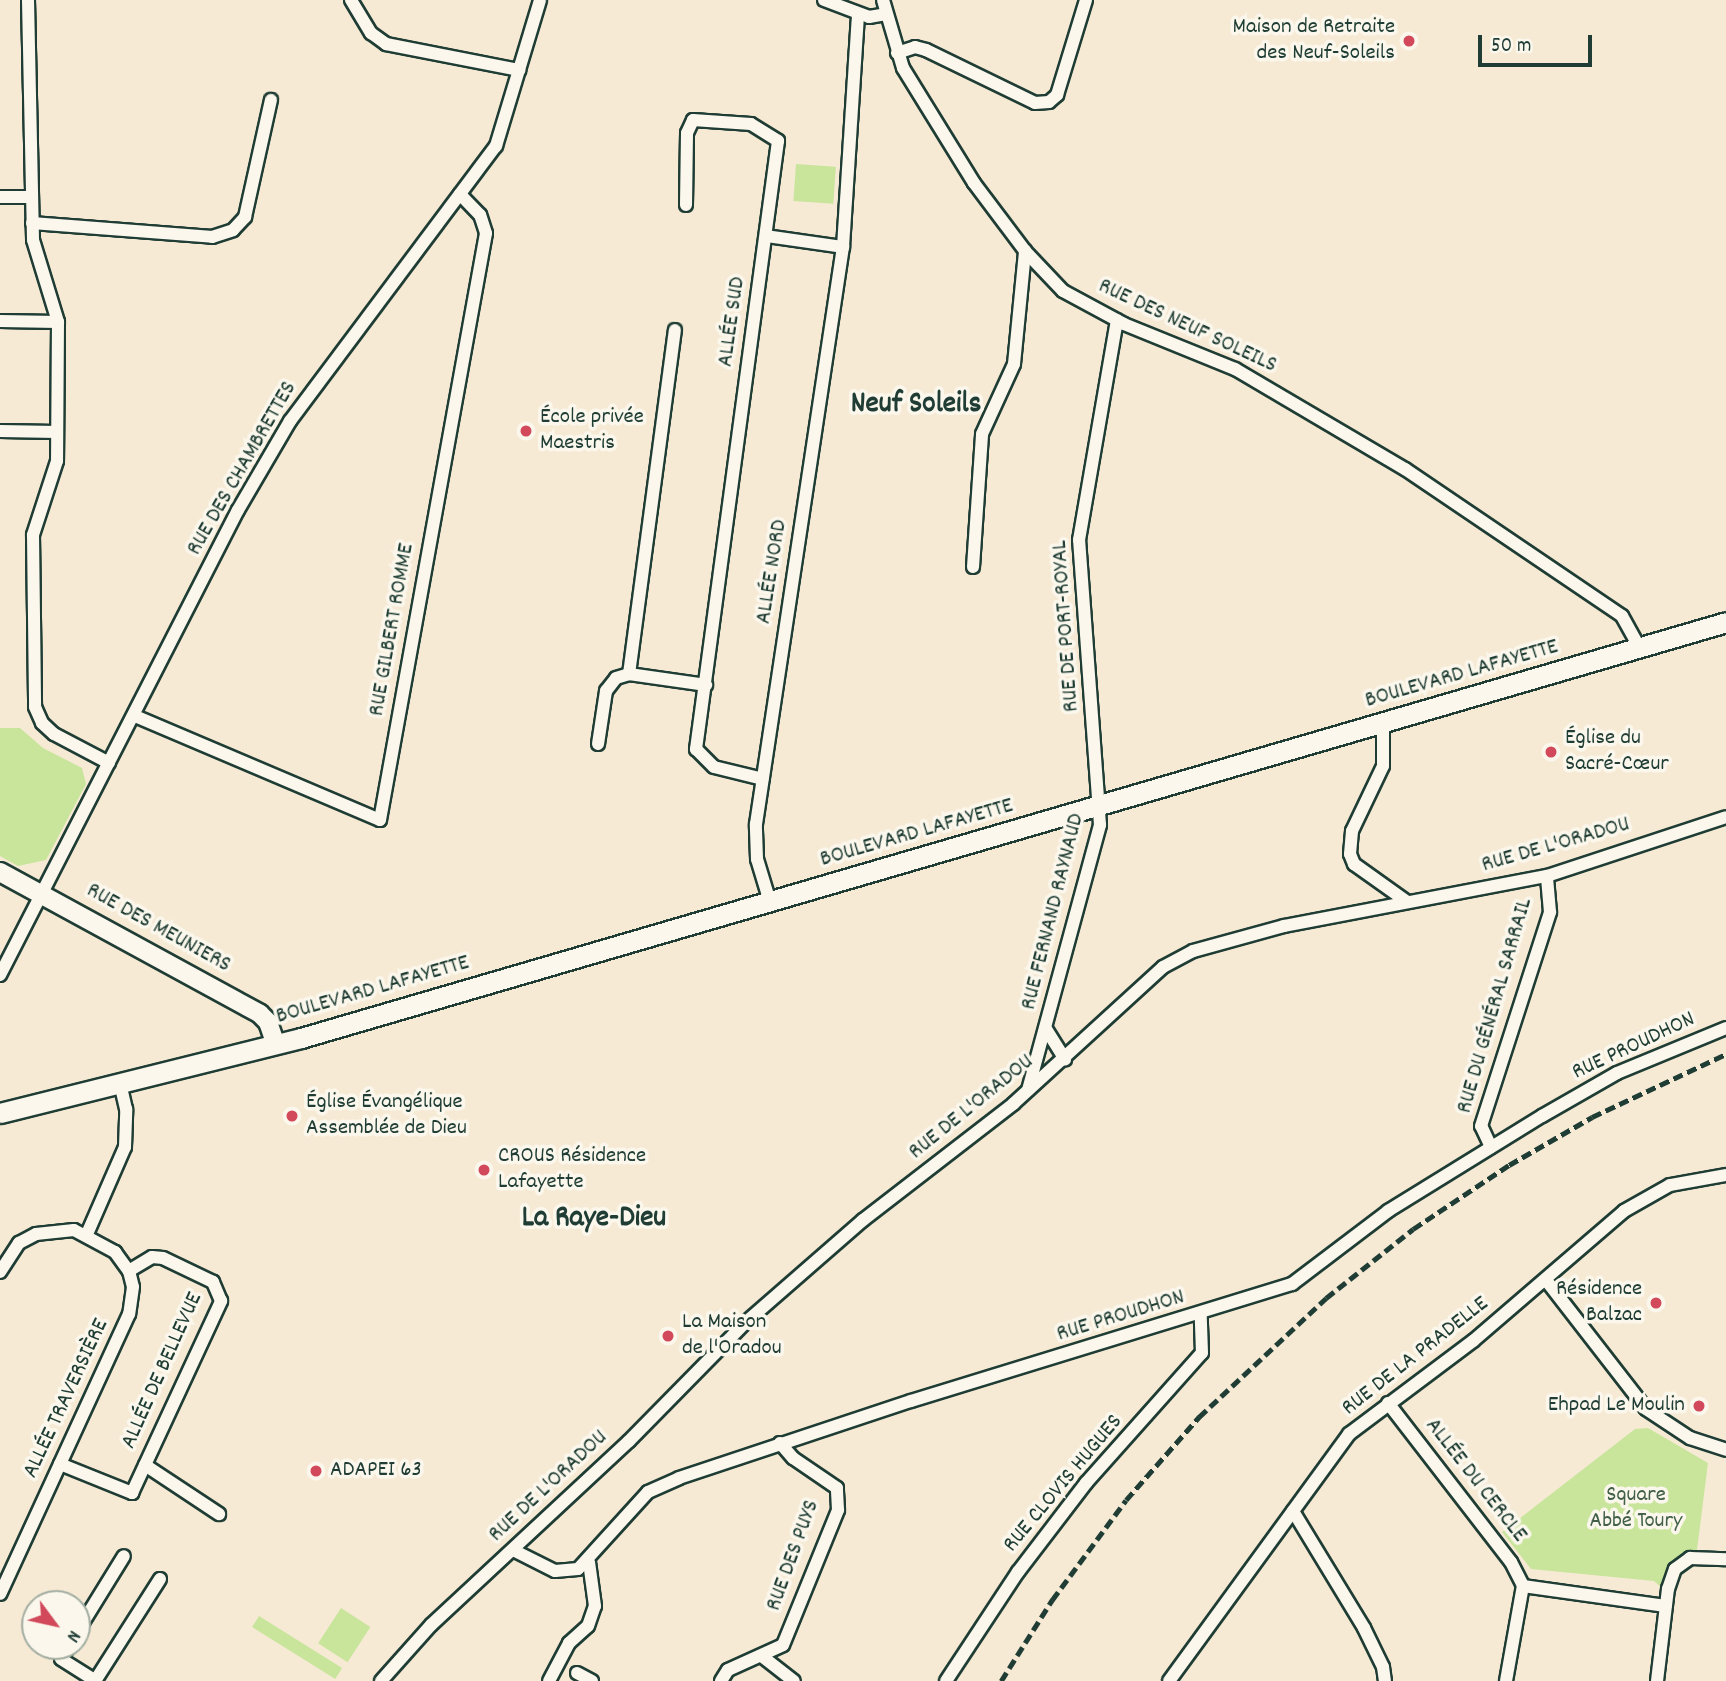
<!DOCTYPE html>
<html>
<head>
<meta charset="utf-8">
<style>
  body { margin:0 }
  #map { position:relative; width:1726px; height:1681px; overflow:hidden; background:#f6ead5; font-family:Dekko,sans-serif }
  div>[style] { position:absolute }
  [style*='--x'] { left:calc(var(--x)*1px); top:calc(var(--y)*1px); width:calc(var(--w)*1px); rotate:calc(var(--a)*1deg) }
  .green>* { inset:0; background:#c9e59c; transform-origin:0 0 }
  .roads { filter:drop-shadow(2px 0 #1f3d34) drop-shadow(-2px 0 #1f3d34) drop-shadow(0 2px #1f3d34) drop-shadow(0 -2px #1f3d34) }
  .minor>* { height:12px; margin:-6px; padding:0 6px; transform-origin:6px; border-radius:6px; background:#fbf7ec }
  .secondary>* { height:18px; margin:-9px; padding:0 9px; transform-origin:9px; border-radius:9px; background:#fbf7ec }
  .primary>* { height:19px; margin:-9.5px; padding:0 9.5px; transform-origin:9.5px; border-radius:9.5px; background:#fbf7ec }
  .rail>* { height:4.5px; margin-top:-2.25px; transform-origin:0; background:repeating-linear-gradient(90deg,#1f3d34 0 10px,transparent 0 15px) }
  .dots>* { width:19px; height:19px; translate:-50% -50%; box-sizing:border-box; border:4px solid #fbf7ec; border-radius:50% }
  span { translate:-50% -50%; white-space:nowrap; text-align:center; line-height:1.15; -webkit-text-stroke:7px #fbf7ec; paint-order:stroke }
  .poi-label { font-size:23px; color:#1f3d34 }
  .right { translate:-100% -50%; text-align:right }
  .left { translate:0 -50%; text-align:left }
  .street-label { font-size:23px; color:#1f3d34 }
  .park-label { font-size:23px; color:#415f49 }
  .district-label { font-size:30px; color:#1f3d34; font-weight:700 }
  .north { position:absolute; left:21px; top:1590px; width:70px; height:70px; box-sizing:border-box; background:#fbf7ec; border:2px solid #a3ada2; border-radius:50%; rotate:123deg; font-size:19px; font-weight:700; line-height:28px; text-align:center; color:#1f3d34 }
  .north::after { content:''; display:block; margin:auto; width:24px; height:32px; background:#d1495b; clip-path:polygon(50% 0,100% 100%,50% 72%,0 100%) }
  .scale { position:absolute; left:1478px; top:35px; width:114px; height:32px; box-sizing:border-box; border:4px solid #1f3d34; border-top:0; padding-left:9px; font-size:21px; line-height:24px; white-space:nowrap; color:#1f3d34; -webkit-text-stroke:5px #fbf7ec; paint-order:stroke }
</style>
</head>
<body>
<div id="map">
  <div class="green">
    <div style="left:796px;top:164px;width:40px;height:37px;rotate:4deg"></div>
    <div style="clip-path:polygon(0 728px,20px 728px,43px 748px,82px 768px,86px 784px,46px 860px,18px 866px,0 856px)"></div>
    <div style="clip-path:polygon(1648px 1428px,1708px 1463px,1697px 1550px,1673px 1561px,1661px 1587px,1654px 1581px,1531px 1569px,1502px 1532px,1635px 1429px)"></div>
    <div style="left:341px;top:1608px;width:35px;height:42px;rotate:33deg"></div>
    <div style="left:259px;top:1616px;width:98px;height:13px;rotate:32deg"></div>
  </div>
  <div class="roads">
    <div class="minor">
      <div style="--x:28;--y:0;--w:240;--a:88.8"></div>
      <div style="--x:33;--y:240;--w:86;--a:73"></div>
      <div style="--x:58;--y:322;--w:139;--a:90.4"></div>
      <div style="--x:57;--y:461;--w:78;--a:108"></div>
      <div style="--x:33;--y:535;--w:172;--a:89.3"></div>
      <div style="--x:35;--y:707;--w:17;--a:66"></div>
      <div style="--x:42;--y:723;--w:16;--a:43"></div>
      <div style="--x:54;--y:734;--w:62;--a:27.8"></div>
      <div style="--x:351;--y:0;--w:39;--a:59"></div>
      <div style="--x:371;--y:33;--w:19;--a:36"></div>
      <div style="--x:386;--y:44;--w:136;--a:11.1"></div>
      <div style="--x:824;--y:0;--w:48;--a:20.7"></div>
      <div style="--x:869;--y:17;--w:17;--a:-10"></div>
      <div style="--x:883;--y:0;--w:71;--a:73.6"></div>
      <div style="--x:903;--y:68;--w:135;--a:58.3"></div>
      <div style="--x:974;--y:183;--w:85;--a:53.1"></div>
      <div style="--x:1025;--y:251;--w:55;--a:46.5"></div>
      <div style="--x:1063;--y:291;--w:69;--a:28.4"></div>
      <div style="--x:1124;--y:324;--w:120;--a:22.1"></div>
      <div style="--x:1235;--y:369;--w:197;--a:30.5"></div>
      <div style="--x:1405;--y:469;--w:262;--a:34.1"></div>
      <div style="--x:1622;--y:616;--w:37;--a:61"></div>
      <div style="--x:897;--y:53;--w:19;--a:-18"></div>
      <div style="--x:915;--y:47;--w:11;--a:15"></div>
      <div style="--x:926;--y:50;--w:121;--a:25.9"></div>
      <div style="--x:1035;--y:103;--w:14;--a:-4"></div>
      <div style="--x:1049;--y:102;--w:11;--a:-41"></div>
      <div style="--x:1057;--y:95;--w:99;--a:-73"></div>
      <div style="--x:0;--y:197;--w:32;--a:0"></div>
      <div style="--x:686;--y:205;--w:72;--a:-89.2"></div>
      <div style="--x:687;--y:133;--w:14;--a:-65"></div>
      <div style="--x:693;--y:120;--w:58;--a:3.9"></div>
      <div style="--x:751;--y:124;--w:32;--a:32"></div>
      <div style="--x:778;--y:141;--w:614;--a:97.68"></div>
      <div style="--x:696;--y:749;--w:25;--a:45"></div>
      <div style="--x:714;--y:767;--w:50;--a:13.8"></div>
      <div style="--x:32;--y:223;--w:181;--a:4.4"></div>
      <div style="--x:212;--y:237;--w:22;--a:-18"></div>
      <div style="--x:233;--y:230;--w:18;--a:-47"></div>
      <div style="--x:245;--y:217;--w:120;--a:-77.5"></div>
      <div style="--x:766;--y:236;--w:78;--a:8.1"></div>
      <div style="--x:0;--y:321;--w:58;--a:1"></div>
      <div style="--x:0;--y:431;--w:57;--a:1"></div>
      <div style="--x:973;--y:567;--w:133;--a:-86.1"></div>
      <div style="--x:982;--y:434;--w:77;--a:-65.4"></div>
      <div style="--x:1014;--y:364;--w:114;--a:-84.4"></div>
      <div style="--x:629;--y:674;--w:347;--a:-82.4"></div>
      <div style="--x:135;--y:716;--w:266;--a:23"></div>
      <div style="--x:380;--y:820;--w:596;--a:-79.76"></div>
      <div style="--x:486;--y:233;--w:19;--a:-108"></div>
      <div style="--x:480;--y:215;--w:29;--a:-134"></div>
      <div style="--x:1383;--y:723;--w:43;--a:90"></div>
      <div style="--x:1383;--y:766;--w:72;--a:115.5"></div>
      <div style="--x:1352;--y:831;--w:23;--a:95"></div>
      <div style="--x:1350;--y:854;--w:11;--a:68"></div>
      <div style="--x:1354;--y:864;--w:64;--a:35.4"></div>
      <div style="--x:598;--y:744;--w:54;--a:-81.4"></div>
      <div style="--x:606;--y:691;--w:16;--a:-52"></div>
      <div style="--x:616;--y:678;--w:14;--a:-17"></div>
      <div style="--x:629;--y:674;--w:78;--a:8.1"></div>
      <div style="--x:770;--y:902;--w:45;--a:-106.8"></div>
      <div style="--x:757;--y:859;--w:35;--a:-92"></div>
      <div style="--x:756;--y:824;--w:584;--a:-81.43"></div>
      <div style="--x:843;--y:247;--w:232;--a:-86.3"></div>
      <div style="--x:0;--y:975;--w:522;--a:-62.9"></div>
      <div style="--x:238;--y:510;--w:103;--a:-59.7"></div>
      <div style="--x:290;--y:421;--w:344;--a:-53.2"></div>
      <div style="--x:496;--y:146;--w:152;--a:-73.2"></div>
      <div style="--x:1046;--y:1029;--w:36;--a:58"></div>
      <div style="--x:1028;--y:1090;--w:275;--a:-74.8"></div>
      <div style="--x:1100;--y:825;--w:286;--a:-94.2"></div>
      <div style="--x:1079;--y:540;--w:223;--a:-80.2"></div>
      <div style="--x:1491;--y:1147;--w:23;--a:-115"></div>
      <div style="--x:1481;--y:1126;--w:225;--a:-72.1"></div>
      <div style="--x:1550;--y:912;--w:36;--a:-95"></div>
      <div style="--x:87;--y:1234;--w:95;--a:-66.4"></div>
      <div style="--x:125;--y:1147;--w:38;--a:-88"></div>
      <div style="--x:126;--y:1109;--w:26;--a:-103"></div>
      <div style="--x:0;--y:1272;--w:35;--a:-57"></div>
      <div style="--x:19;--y:1243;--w:19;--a:-28"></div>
      <div style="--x:36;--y:1234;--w:38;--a:-6"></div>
      <div style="--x:74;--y:1230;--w:47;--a:28.2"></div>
      <div style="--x:115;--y:1252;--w:24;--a:54"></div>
      <div style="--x:129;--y:1271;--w:16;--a:76"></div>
      <div style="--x:133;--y:1287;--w:27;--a:98"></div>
      <div style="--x:129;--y:1314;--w:308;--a:114.7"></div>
      <div style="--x:1546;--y:1280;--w:163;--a:52.2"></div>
      <div style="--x:1646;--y:1409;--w:53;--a:33.4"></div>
      <div style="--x:1690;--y:1438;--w:38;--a:18"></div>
      <div style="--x:1388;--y:1403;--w:201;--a:52.3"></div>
      <div style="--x:1511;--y:1562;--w:27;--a:63"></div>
      <div style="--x:60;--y:1464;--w:78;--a:21.9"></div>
      <div style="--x:132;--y:1493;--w:212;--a:-65.1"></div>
      <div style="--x:221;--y:1301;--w:21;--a:-113"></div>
      <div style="--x:213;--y:1282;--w:55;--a:-154.4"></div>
      <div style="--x:163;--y:1258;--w:11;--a:-175"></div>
      <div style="--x:152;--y:1257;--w:27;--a:149"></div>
      <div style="--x:145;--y:1465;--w:89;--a:33.5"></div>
      <div style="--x:1293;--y:1511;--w:137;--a:58.7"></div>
      <div style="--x:1364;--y:1628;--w:43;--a:64"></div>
      <div style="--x:1383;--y:1667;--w:14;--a:82"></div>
      <div style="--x:513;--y:1550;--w:47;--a:26.6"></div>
      <div style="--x:555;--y:1571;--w:23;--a:-5"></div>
      <div style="--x:578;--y:1569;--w:104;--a:-47.7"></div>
      <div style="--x:648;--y:1492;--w:34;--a:-24"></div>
      <div style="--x:679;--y:1478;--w:244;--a:-18.4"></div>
      <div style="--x:911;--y:1401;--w:399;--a:-17.1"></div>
      <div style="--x:1292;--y:1284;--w:121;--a:-37.2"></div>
      <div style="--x:1388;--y:1211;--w:181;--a:-31.7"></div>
      <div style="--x:1542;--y:1116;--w:86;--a:-29.8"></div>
      <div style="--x:1617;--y:1073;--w:118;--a:-22.4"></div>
      <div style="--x:1523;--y:1586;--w:144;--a:8"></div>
      <div style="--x:77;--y:1632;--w:89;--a:-58.3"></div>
      <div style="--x:69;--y:1646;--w:15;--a:122"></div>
      <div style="--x:61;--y:1659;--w:41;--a:32.2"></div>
      <div style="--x:763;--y:1657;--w:39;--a:38"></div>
      <div style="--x:577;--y:1673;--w:17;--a:28"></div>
      <div style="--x:95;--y:1681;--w:121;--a:-57.5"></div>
      <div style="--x:381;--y:1681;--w:75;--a:-48.2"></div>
      <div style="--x:431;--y:1625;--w:270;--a:-42.9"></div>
      <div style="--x:629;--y:1441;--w:167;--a:-45.5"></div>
      <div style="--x:746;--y:1322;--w:155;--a:-41.1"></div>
      <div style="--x:863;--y:1220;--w:190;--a:-37.7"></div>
      <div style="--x:1013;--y:1104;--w:203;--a:-42.4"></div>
      <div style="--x:1163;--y:967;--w:34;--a:-28"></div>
      <div style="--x:1193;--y:951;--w:94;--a:-15.4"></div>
      <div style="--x:1284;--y:926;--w:268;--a:-10.8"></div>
      <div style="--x:1547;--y:876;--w:188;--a:-18.2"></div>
      <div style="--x:549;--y:1681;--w:43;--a:-62.2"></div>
      <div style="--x:569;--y:1643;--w:25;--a:-42"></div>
      <div style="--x:588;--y:1626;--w:21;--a:-71"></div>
      <div style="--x:595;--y:1606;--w:44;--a:-97.8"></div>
      <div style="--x:721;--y:1681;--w:13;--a:-58"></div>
      <div style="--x:728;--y:1670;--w:60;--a:-24.4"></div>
      <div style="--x:783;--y:1645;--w:146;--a:-67.8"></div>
      <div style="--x:838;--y:1510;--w:22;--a:-93"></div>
      <div style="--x:837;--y:1488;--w:53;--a:-145.7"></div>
      <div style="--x:793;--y:1458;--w:20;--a:-131"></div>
      <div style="--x:946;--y:1681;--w:131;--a:-56.6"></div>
      <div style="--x:1018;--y:1572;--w:112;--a:-52.6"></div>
      <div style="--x:1086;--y:1483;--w:174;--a:-48.3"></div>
      <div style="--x:1202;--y:1353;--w:38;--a:-92"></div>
      <div style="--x:1169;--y:1681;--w:306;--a:-53.9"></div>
      <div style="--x:1349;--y:1434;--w:155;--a:-36.9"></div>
      <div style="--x:1473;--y:1341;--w:199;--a:-40.7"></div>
      <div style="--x:1624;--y:1211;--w:53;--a:-29.5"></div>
      <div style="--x:1670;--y:1185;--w:57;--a:-10.1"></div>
      <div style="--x:1506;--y:1681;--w:97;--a:-79.9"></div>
      <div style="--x:1657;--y:1681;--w:93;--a:-83.2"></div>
      <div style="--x:1668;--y:1589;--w:21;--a:-71"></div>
      <div style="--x:1675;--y:1569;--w:19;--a:-36"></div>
      <div style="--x:1690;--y:1558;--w:36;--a:2"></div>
    </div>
    <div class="secondary">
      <div style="--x:0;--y:872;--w:296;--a:28.6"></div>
      <div style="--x:260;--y:1014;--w:11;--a:45"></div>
      <div style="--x:268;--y:1022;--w:24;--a:71"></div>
    </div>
    <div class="primary">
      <div style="--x:0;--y:1113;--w:310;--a:-14"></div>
      <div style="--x:301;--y:1038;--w:1484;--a:-16.27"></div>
    </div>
  </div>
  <div class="rail">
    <div style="--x:1001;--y:1681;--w:96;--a:-57.8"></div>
    <div style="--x:1052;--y:1600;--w:124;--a:-53.5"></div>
    <div style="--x:1126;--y:1500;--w:111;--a:-48.7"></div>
    <div style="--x:1199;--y:1417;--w:174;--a:-43.1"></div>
    <div style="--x:1326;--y:1298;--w:111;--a:-38.4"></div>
    <div style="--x:1413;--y:1229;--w:115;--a:-33.7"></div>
    <div style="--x:1509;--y:1165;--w:96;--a:-30"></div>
    <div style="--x:1592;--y:1117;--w:148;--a:-25.2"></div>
  </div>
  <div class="dots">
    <div style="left:1409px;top:41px;background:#d1495b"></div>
    <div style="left:526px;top:431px;background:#d1495b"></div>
    <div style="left:1551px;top:752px;background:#d1495b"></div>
    <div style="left:292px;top:1116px;background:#d1495b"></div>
    <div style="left:484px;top:1170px;background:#d1495b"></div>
    <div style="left:1656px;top:1303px;background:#d1495b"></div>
    <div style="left:668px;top:1336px;background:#d1495b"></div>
    <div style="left:1699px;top:1406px;background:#d1495b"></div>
    <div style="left:316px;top:1471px;background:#d1495b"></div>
  </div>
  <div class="poi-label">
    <span class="right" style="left:1395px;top:41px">Maison de Retraite<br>des Neuf-Soleils</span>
    <span class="left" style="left:540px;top:431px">École privée<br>Maestris</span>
    <span class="left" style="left:1565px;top:752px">Église du<br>Sacré-Cœur</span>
    <span class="left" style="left:306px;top:1116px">Église Évangélique<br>Assemblée de Dieu</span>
    <span class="left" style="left:498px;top:1170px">CROUS Résidence<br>Lafayette</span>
    <span class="right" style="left:1642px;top:1303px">Résidence<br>Balzac</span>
    <span class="left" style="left:682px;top:1336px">La Maison<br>de l'Oradou</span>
    <span class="right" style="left:1685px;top:1406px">Ehpad Le Moulin</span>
    <span class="left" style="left:330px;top:1471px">ADAPEI 63</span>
  </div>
  <div class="street-label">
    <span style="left:733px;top:322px;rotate:-82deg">ALLÉE SUD</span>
    <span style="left:1187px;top:327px;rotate:25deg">RUE DES NEUF SOLEILS</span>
    <span style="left:243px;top:469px;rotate:-60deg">RUE DES CHAMBRETTES</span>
    <span style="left:773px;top:572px;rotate:-81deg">ALLÉE NORD</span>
    <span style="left:1067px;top:626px;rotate:-94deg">RUE DE PORT-ROYAL</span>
    <span style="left:393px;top:630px;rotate:-80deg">RUE GILBERT ROMME</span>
    <span style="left:1462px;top:675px;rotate:-16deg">BOULEVARD LAFAYETTE</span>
    <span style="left:917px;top:834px;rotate:-16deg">BOULEVARD LAFAYETTE</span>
    <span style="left:1556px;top:846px;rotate:-16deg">RUE DE L'ORADOU</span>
    <span style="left:1054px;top:912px;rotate:-76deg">RUE FERNAND RAYNAUD</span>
    <span style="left:158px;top:929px;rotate:29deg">RUE DES MEUNIERS</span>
    <span style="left:373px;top:991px;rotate:-16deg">BOULEVARD LAFAYETTE</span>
    <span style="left:1496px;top:1006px;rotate:-74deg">RUE DU GÉNÉRAL SARRAIL</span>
    <span style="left:1634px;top:1047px;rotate:-25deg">RUE PROUDHON</span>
    <span style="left:972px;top:1108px;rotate:-39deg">RUE DE L'ORADOU</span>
    <span style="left:1121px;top:1317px;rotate:-17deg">RUE PROUDHON</span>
    <span style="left:1416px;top:1357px;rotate:-38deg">RUE DE LA PRADELLE</span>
    <span style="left:163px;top:1371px;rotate:-66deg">ALLÉE DE BELLEVUE</span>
    <span style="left:67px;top:1399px;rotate:-65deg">ALLÉE TRAVERSIÈRE</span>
    <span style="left:1475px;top:1481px;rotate:52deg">ALLÉE DU CERCLE</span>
    <span style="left:1064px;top:1484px;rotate:-50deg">RUE CLOVIS HUGUES</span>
    <span style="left:549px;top:1487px;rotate:-43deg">RUE DE L'ORADOU</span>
    <span style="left:794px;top:1556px;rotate:-70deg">RUE DES PUYS</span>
  </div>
  <div class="park-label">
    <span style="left:1636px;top:1509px">Square<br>Abbé Toury</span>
  </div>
  <div class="district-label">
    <span style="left:916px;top:406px">Neuf Soleils</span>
    <span style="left:594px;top:1220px">La Raye-Dieu</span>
  </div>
  <div class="north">N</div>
  <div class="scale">50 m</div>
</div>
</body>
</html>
